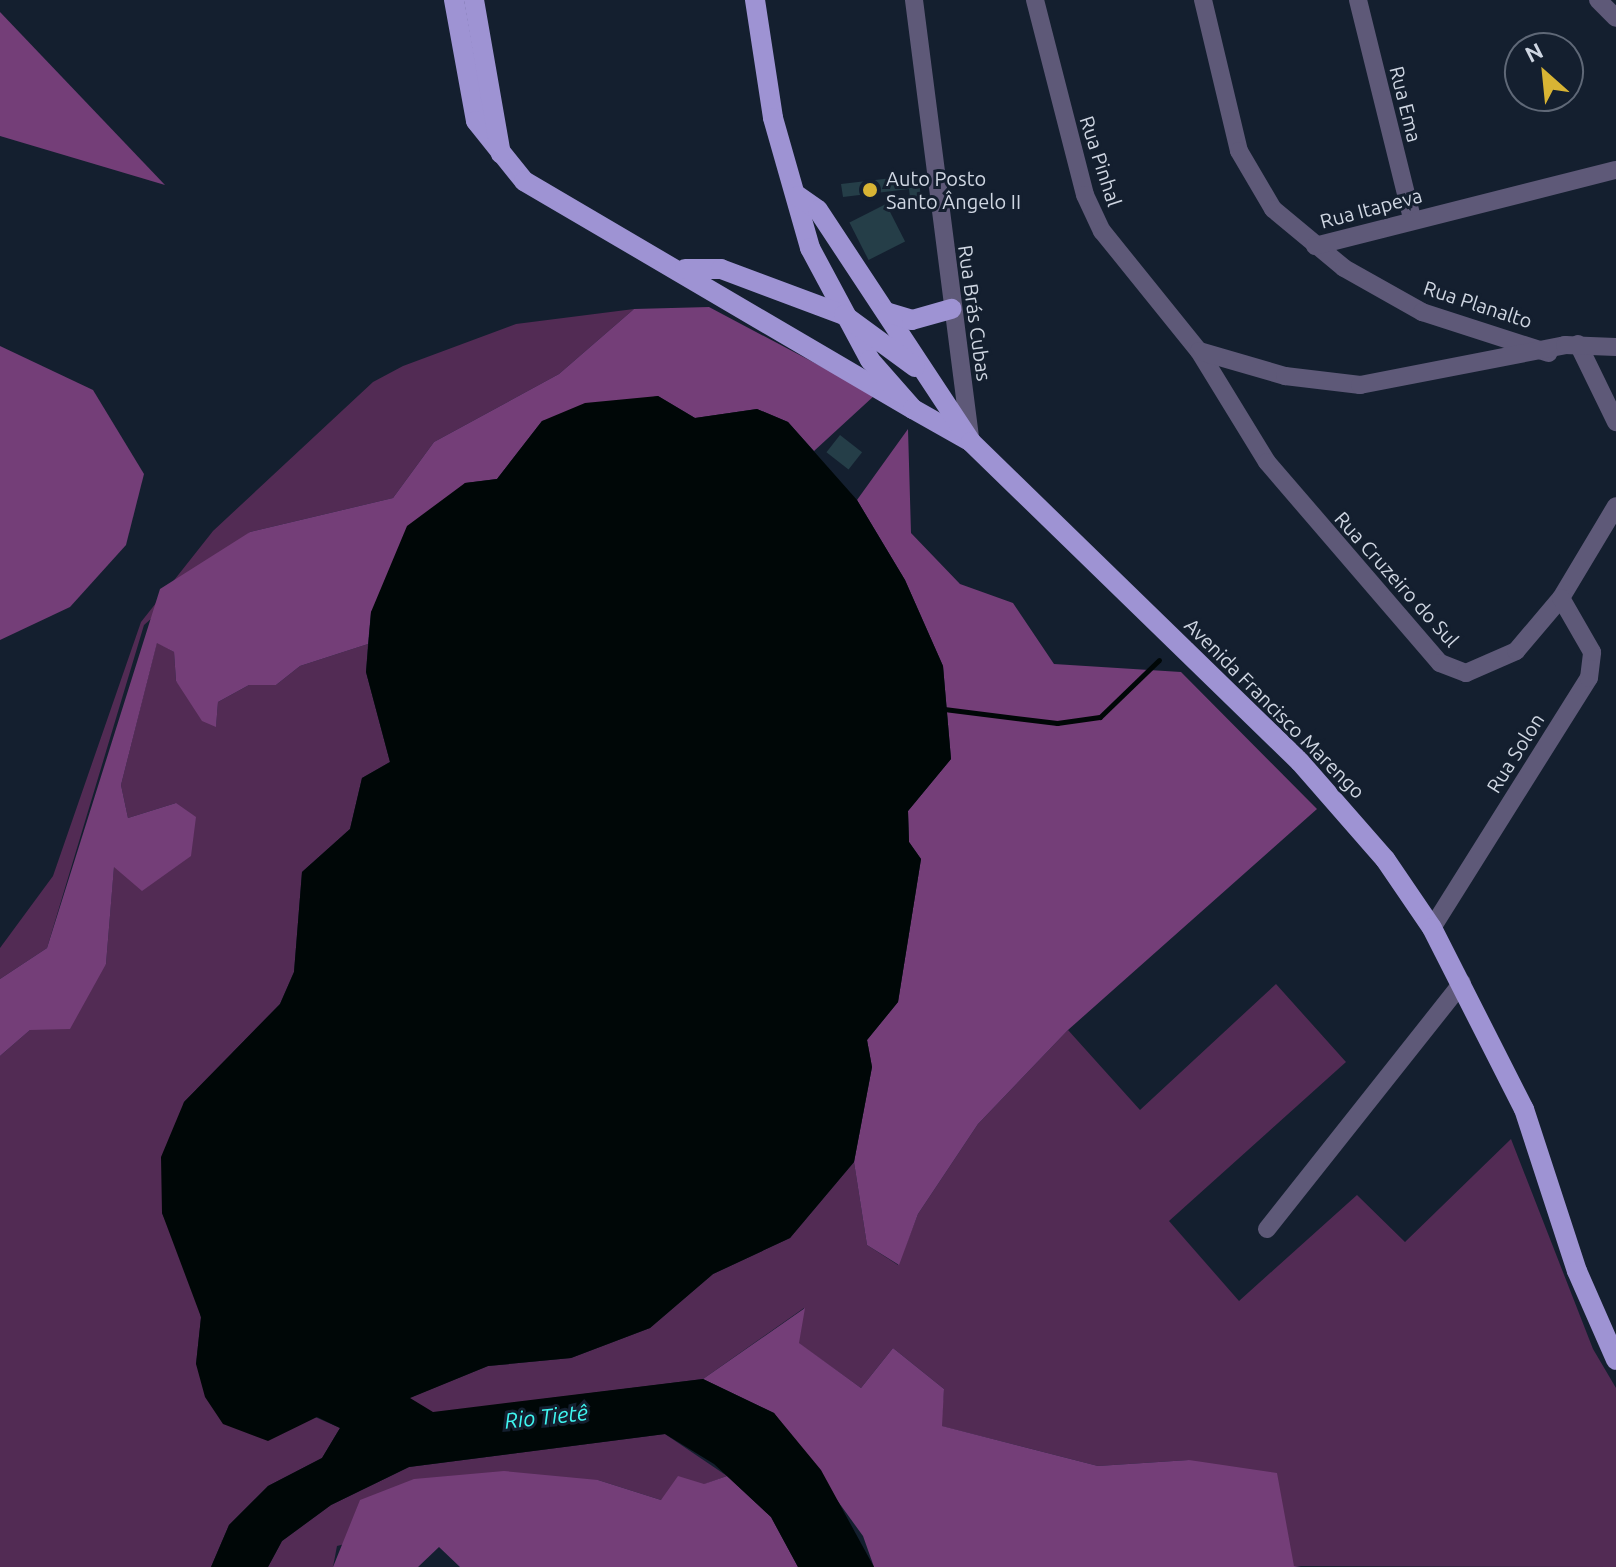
<!DOCTYPE html>
<html>
<head>
<meta charset="utf-8">
<style>
  body { margin:0 }
  #map { position:relative; width:1616px; height:1567px; overflow:hidden; background:#141f2f; font-family:Ubuntu,sans-serif }
  div>[style] { position:absolute }
  [style*='--x'] { left:calc(var(--x)*1px); top:calc(var(--y)*1px); width:calc(var(--w)*1px); rotate:calc(var(--a)*1deg) }
  .green>* { inset:0; background:#522b54 }
  .forest>* { inset:0; background:#743e78 }
  .water>* { inset:0; background:#000707 }
  .stream>* { height:5px; margin:-2.5px; padding:0 2.5px; transform-origin:2.5px; border-radius:2.5px; background:#000707 }
  .building>* { inset:0; background:#253e48; transform-origin:0 0 }
  .minor>* { height:18px; margin:-9px; padding:0 9px; transform-origin:9px; border-radius:9px; background:#5e5978 }
  .major>* { height:20px; margin:-10px; padding:0 10px; transform-origin:10px; border-radius:10px; background:#9e93d3 }
  .dots>* { width:22px; height:22px; translate:-50% -50%; box-sizing:border-box; border:4px solid #141f2f; border-radius:50% }
  span { translate:-50% -50%; white-space:nowrap; text-align:center; line-height:1.15; -webkit-text-stroke:6px #141f2f; paint-order:stroke }
  .street-label { font-size:20px; color:#cfd6e2 }
  .poi-label { font-size:20px; color:#cfd6e2 }
  .left { translate:0 -50%; text-align:left }
  .water-label { font-size:22px; color:#3ff6f0; font-style:italic }
  .north { position:absolute; left:1504px; top:32px; width:80px; height:80px; box-sizing:border-box; background:#141f2f; border:2px solid #5f6877; border-radius:50%; rotate:333deg; font-size:22px; font-weight:700; line-height:32px; text-align:center; color:#cfd6e2 }
  .north::after { content:''; display:block; margin:auto; width:28px; height:36px; background:#d8b434; clip-path:polygon(50% 0,100% 100%,50% 72%,0 100%) }
</style>
</head>
<body>
<div id="map">
  <div class="green">
    <div style="clip-path:polygon(634px 309px,559px 374px,434px 442px,393px 498px,250px 532px,144px 625px,47px 948px,0 979px,0 948px,53px 876px,141px 622px,213px 531px,373px 382px,403px 366px,516px 324px)"></div>
    <div style="clip-path:polygon(157px 642px,174px 652px,176px 681px,216px 726px,218px 702px,249px 685px,276px 685px,300px 666px,368px 644px,366px 672px,390px 762px,362px 778px,350px 829px,302px 872px,294px 972px,280px 1004px,184px 1102px,162px 1213px,193px 1282px,201px 1318px,196px 1364px,340px 1428px,322px 1458px,268px 1486px,229px 1525px,211px 1567px,0 1567px,0 1056px,106px 964px,114px 866px,176px 803px,128px 818px,121px 785px)"></div>
    <div style="clip-path:polygon(1276px 984px,1346px 1062px,1169px 1221px,1239px 1301px,1357px 1195px,1405px 1242px,1511px 1139px,1593px 1349px,1616px 1388px,1616px 1567px,1294px 1566px,1189px 1460px,1098px 1466px,941px 1426px,944px 1389px,893px 1348px,861px 1388px,798px 1343px,804px 1308px,703px 1379px,433px 1413px,409px 1398px,488px 1366px,571px 1358px,650px 1328px,713px 1274px,790px 1238px,854px 1162px,867px 1245px,898px 1265px,918px 1214px,978px 1124px,1068px 1030px,1140px 1110px)"></div>
    <div style="clip-path:polygon(665px 1434px,727px 1476px,661px 1500px,598px 1480px,337px 1546px,333px 1567px,268px 1567px,282px 1541px,331px 1505px,409px 1467px)"></div>
  </div>
  <div class="forest">
    <div style="clip-path:polygon(0 12px,165px 185px,0 136px)"></div>
    <div style="clip-path:polygon(709px 307px,875px 395px,814px 451px,788px 422px,757px 409px,695px 418px,658px 396px,542px 421px,497px 479px,465px 483px,371px 612px,368px 644px,300px 666px,276px 685px,249px 685px,218px 702px,216px 727px,202px 721px,176px 681px,174px 652px,157px 643px,121px 785px,128px 818px,176px 803px,196px 817px,191px 856px,142px 891px,114px 867px,106px 964px,70px 1029px,30px 1030px,0 1056px,0 979px,47px 948px,160px 589px,250px 532px,393px 498px,434px 442px,559px 374px,634px 309px)"></div>
    <div style="clip-path:polygon(0 346px,93px 390px,144px 474px,126px 545px,70px 607px,0 640px)"></div>
    <div style="clip-path:polygon(908px 429px,911px 533px,960px 584px,1013px 603px,1054px 664px,1181px 672px,1317px 809px,1068px 1030px,978px 1124px,918px 1214px,899px 1265px,867px 1245px,854px 1162px,872px 1067px,867px 1040px,898px 1002px,921px 859px,909px 842px,908px 811px,951px 759px,943px 666px,905px 580px,857px 500px)"></div>
    <div style="clip-path:polygon(805px 1308px,799px 1343px,861px 1388px,893px 1348px,944px 1389px,942px 1426px,1098px 1466px,1189px 1460px,1277px 1473px,1294px 1566px,1301px 1567px,874px 1567px,863px 1536px,774px 1413px,703px 1379px)"></div>
    <div style="clip-path:polygon(504px 1471px,598px 1480px,661px 1500px,678px 1476px,704px 1484px,727px 1476px,771px 1517px,798px 1567px,460px 1567px,439px 1547px,418px 1567px,333px 1567px,360px 1500px,414px 1479px)"></div>
  </div>
  <div class="water">
    <div style="clip-path:polygon(658px 396px,695px 418px,757px 409px,788px 422px,857px 500px,905px 580px,943px 666px,951px 759px,908px 811px,909px 842px,921px 859px,898px 1002px,867px 1040px,872px 1067px,854px 1162px,790px 1238px,713px 1274px,650px 1328px,571px 1358px,488px 1366px,410px 1398px,433px 1412px,703px 1379px,774px 1413px,821px 1470px,874px 1567px,798px 1567px,771px 1517px,714px 1464px,665px 1434px,409px 1467px,331px 1505px,282px 1541px,268px 1567px,211px 1567px,229px 1525px,268px 1486px,322px 1458px,340px 1428px,317px 1417px,268px 1441px,223px 1424px,205px 1397px,196px 1364px,201px 1317px,162px 1213px,161px 1157px,184px 1102px,280px 1004px,294px 972px,302px 872px,350px 829px,362px 778px,390px 762px,366px 672px,371px 612px,407px 526px,465px 483px,497px 479px,542px 421px,585px 403px)"></div>
  </div>
  <div class="stream">
    <div style="--x:944;--y:709;--w:114;--a:7.1"></div>
    <div style="--x:1057;--y:723;--w:43;--a:-7.9"></div>
    <div style="--x:1100;--y:717;--w:82;--a:-44"></div>
  </div>
  <div class="building">
    <div style="clip-path:polygon(918px 175px,922px 205px,911px 206px,909px 189px,843px 197px,841px 184px)"></div>
    <div style="left:886px;top:204px;width:42px;height:41px;rotate:63deg"></div>
    <div style="left:840px;top:435px;width:28px;height:22px;rotate:38deg"></div>
  </div>
  <div class="minor">
    <div style="--x:914;--y:0;--w:446;--a:82.7"></div>
    <div style="--x:1035;--y:0;--w:201;--a:75.6"></div>
    <div style="--x:1085;--y:195;--w:40;--a:65"></div>
    <div style="--x:1102;--y:231;--w:154;--a:51.1"></div>
    <div style="--x:1199;--y:351;--w:130;--a:58.5"></div>
    <div style="--x:1267;--y:462;--w:265;--a:49.3"></div>
    <div style="--x:1440;--y:663;--w:28;--a:21"></div>
    <div style="--x:1466;--y:673;--w:55;--a:-23.7"></div>
    <div style="--x:1516;--y:651;--w:70;--a:-49.7"></div>
    <div style="--x:1561;--y:598;--w:107;--a:-59.1"></div>
    <div style="--x:1203;--y:0;--w:155;--a:76.6"></div>
    <div style="--x:1239;--y:151;--w:67;--a:59.6"></div>
    <div style="--x:1273;--y:209;--w:92;--a:39.7"></div>
    <div style="--x:1344;--y:268;--w:90;--a:29.4"></div>
    <div style="--x:1422;--y:312;--w:133;--a:17.9"></div>
    <div style="--x:1358;--y:0;--w:225;--a:76.1"></div>
    <div style="--x:1598;--y:0;--w:25;--a:45"></div>
    <div style="--x:1315;--y:246;--w:310;--a:-14.2"></div>
    <div style="--x:1578;--y:344;--w:87;--a:64"></div>
    <div style="--x:1199;--y:351;--w:90;--a:16.2"></div>
    <div style="--x:1285;--y:376;--w:76;--a:6.8"></div>
    <div style="--x:1360;--y:385;--w:209;--a:-11"></div>
    <div style="--x:1565;--y:345;--w:51;--a:2.2"></div>
    <div style="--x:1432;--y:928;--w:295;--a:-57.9"></div>
    <div style="--x:1589;--y:678;--w:26;--a:-83"></div>
    <div style="--x:1592;--y:652;--w:62;--a:-119.9"></div>
    <div style="--x:1267;--y:1229;--w:314;--a:-51.6"></div>
  </div>
  <div class="major">
    <div style="--x:454;--y:0;--w:123;--a:79.7"></div>
    <div style="--x:476;--y:121;--w:77;--a:51.3"></div>
    <div style="--x:524;--y:181;--w:451;--a:30.4"></div>
    <div style="--x:474;--y:0;--w:156;--a:80.1"></div>
    <div style="--x:755;--y:0;--w:119;--a:81.3"></div>
    <div style="--x:773;--y:118;--w:135;--a:74.1"></div>
    <div style="--x:810;--y:248;--w:127;--a:61.8"></div>
    <div style="--x:870;--y:360;--w:65;--a:48.7"></div>
    <div style="--x:913;--y:409;--w:63;--a:29.4"></div>
    <div style="--x:798;--y:196;--w:24;--a:35"></div>
    <div style="--x:818;--y:210;--w:278;--a:56.6"></div>
    <div style="--x:971;--y:442;--w:459;--a:44.2"></div>
    <div style="--x:1300;--y:762;--w:129;--a:48.8"></div>
    <div style="--x:1385;--y:859;--w:83;--a:55.7"></div>
    <div style="--x:1432;--y:928;--w:203;--a:63.1"></div>
    <div style="--x:1524;--y:1109;--w:170;--a:71.9"></div>
    <div style="--x:1577;--y:1271;--w:97;--a:66.3"></div>
    <div style="--x:685;--y:269;--w:36;--a:0"></div>
    <div style="--x:721;--y:269;--w:131;--a:20.5"></div>
    <div style="--x:844;--y:315;--w:88;--a:36.2"></div>
    <div style="--x:886;--y:312;--w:27;--a:17"></div>
    <div style="--x:912;--y:320;--w:41;--a:-15.8"></div>
  </div>
  <div class="dots">
    <div style="left:870px;top:190px;background:#d8b434"></div>
  </div>
  <div class="street-label">
    <span style="left:1406px;top:104px;rotate:76deg">Rua Ema</span>
    <span style="left:1101px;top:161px;rotate:72deg">Rua Pinhal</span>
    <span style="left:1371px;top:208px;rotate:-15deg">Rua Itapeva</span>
    <span style="left:1478px;top:304px;rotate:18deg">Rua Planalto</span>
    <span style="left:975px;top:313px;rotate:82deg">Rua Brás Cubas</span>
    <span style="left:1397px;top:579px;rotate:48deg">Rua Cruzeiro do Sul</span>
    <span style="left:1275px;top:708px;rotate:45deg">Avenida Francisco Marengo</span>
    <span style="left:1515px;top:753px;rotate:-58deg">Rua Solon</span>
  </div>
  <div class="poi-label">
    <span class="left" style="left:886px;top:190px">Auto Posto<br>Santo Ângelo II</span>
  </div>
  <div class="water-label">
    <span style="left:546px;top:1416px;rotate:-6deg">Rio Tietê</span>
  </div>
  <div class="north">N</div>
</div>
</body>
</html>
